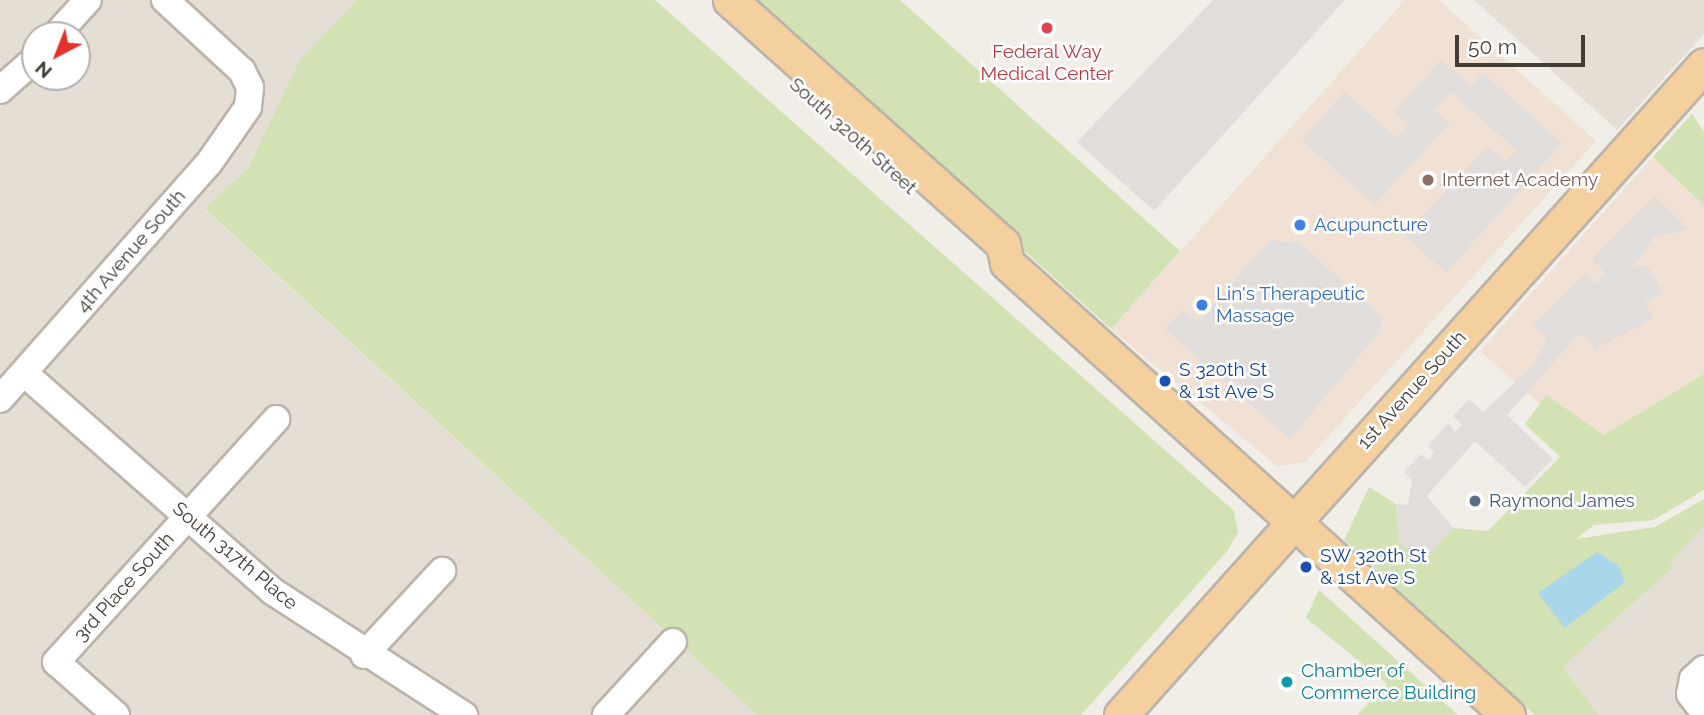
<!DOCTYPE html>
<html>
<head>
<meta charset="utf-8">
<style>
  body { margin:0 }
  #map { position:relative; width:1704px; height:715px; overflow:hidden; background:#f1ede7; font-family:Raleway,sans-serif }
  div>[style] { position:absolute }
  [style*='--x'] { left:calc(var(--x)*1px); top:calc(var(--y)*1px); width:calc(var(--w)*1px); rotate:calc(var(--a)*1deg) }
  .residential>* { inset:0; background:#e5ded5 }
  .commercial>* { inset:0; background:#f1e1d4 }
  .green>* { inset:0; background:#d3e2b4 }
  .parking>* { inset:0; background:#e0dddb }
  .water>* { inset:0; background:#a9d6e8 }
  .roads { filter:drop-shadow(2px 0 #bcb3aa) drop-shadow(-2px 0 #bcb3aa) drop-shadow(0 2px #bcb3aa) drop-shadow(0 -2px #bcb3aa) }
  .minor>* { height:26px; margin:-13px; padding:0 13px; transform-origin:13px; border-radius:13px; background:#fff }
  .major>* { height:33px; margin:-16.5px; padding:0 16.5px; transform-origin:16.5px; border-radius:16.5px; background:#f3d09e }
  .dots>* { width:19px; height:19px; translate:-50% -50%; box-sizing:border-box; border:4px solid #fff; border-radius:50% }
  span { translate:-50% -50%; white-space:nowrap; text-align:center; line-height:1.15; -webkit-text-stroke:5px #fff; paint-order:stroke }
  .health-label { font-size:19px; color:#be3a42 }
  .street-label { font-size:19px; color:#443d36 }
  .education-label { font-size:19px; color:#785e54 }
  .left { translate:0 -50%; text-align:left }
  .shop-label { font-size:19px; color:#366cbe }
  .transit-label { font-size:19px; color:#164399 }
  .service-label { font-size:19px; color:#4e5e75 }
  .culture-label { font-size:19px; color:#0d838f }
  .north { position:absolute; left:21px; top:21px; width:70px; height:70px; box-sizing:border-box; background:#fff; border:2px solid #b4b1af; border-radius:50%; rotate:222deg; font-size:19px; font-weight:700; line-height:28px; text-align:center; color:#443d36 }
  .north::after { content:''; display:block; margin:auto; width:24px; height:32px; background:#e3312c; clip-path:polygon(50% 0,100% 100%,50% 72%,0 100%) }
  .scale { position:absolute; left:1455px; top:35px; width:130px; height:32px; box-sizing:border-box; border:4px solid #443d36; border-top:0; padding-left:9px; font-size:21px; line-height:24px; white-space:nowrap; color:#443d36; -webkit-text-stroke:5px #fff; paint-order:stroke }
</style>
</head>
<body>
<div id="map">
  <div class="residential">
    <div style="clip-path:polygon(evenodd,0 0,356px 0,299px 61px,248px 168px,205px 210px,757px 715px,0 715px,0 0,35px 35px,77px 35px,77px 77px,35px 77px,35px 35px)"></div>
    <div style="clip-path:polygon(1474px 0,1704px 0,1704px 34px,1617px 130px)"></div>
    <div style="clip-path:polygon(1704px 524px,1704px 715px,1598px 715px,1563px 666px)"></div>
  </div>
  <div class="commercial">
    <div style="clip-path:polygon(1405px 0,1439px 0,1596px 141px,1305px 462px,1277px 466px,1111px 329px)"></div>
    <div style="clip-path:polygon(1653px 157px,1704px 202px,1704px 403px,1631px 485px,1480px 351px)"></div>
  </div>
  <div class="green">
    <div style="clip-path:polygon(356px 0,655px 0,1234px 511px,1238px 532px,1228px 550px,1081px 715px,757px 715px,205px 209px,248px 168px,299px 61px)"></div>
    <div style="clip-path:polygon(746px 0,900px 0,1180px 251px,1111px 329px)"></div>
    <div style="clip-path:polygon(1692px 114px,1704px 132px,1704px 205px,1653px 157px)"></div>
    <div style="clip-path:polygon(1704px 374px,1704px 490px,1653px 520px,1594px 525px,1576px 539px,1655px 527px,1704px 499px,1704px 526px,1670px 562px,1673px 567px,1563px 666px,1598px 715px,1535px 715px,1344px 540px,1369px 487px,1396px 504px,1399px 542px,1422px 562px,1453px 528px,1488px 531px,1560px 457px,1525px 424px,1546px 395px,1604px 435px)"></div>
    <div style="clip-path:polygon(1319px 590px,1458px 715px,1357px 715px,1387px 684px,1306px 618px)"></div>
  </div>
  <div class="parking">
    <div style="clip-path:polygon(1213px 0,1345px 0,1154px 211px,1077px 142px)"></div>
    <div style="clip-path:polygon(1441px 60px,1471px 86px,1483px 73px,1562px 143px,1446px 273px,1405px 235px,1487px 146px,1506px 162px,1516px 150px,1451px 92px,1435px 110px,1450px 123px,1374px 205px,1302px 140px,1344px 92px,1397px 138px,1408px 125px,1394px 112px)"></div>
    <div style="clip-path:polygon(1655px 196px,1689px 229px,1653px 238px,1633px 267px,1648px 266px,1663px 293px,1645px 302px,1653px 318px,1596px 349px,1587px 337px,1577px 336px,1507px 415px,1553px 459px,1525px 487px,1475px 441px,1427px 496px,1453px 528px,1422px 563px,1399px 542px,1396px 504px,1408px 505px,1412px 480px,1404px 472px,1421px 454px,1428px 460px,1434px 453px,1428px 446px,1448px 423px,1455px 432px,1462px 425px,1453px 416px,1469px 399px,1483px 412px,1532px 367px,1547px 340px,1533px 326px,1585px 273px,1595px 284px,1605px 273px,1592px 259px)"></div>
    <div style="clip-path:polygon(1270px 240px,1300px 243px,1383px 318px,1379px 332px,1290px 439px,1165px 329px,1182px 310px,1197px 322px)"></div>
  </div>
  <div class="water">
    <div style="clip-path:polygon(1597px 552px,1619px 566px,1625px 582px,1565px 628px,1538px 593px)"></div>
  </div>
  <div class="roads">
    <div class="minor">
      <div style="--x:56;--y:35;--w:47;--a:-47.6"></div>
      <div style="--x:0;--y:90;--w:47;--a:-41.5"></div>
      <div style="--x:24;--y:373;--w:330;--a:41.3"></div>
      <div style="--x:272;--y:591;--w:229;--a:32.9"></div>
      <div style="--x:0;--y:399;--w:315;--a:-48.5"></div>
      <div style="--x:209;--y:163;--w:68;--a:-55.1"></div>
      <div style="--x:248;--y:107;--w:20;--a:-84"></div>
      <div style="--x:250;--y:87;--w:18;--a:-117"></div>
      <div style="--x:242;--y:71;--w:105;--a:-137.3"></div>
      <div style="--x:364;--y:655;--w:115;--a:-47.1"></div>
      <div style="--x:1704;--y:669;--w:15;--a:138"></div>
      <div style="--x:1693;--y:679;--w:15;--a:101"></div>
      <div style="--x:1690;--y:694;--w:23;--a:52"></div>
      <div style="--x:116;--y:715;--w:80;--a:-138.5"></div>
      <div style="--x:56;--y:662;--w:328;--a:-47.8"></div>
      <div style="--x:606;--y:715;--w:99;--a:-47.5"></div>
    </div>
    <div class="major">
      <div style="--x:730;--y:0;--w:366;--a:41.8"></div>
      <div style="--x:1003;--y:244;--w:19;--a:78"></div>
      <div style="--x:1007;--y:263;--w:675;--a:42.06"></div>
      <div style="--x:1121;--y:715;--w:873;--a:-48.11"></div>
    </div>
  </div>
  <div class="dots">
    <div style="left:1047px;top:28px;background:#e0444e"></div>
    <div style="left:1428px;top:180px;background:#8d6e63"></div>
    <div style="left:1300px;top:225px;background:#3f7fe0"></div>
    <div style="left:1202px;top:305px;background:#3f7fe0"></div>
    <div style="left:1165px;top:381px;background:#1a4fb4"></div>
    <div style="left:1475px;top:501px;background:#5c6f8a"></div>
    <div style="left:1306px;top:567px;background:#1a4fb4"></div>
    <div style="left:1287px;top:682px;background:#0f9aa8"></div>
  </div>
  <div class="health-label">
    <span style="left:1047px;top:63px">Federal Way<br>Medical Center</span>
  </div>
  <div class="street-label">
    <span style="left:853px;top:136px;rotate:42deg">South 320th Street</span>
    <span style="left:131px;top:251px;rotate:-49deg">4th Avenue South</span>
    <span style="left:1412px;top:390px;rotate:-48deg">1st Avenue South</span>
    <span style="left:235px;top:556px;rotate:40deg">South 317th Place</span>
    <span style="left:124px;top:587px;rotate:-48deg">3rd Place South</span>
  </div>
  <div class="education-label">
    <span class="left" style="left:1442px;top:180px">Internet Academy</span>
  </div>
  <div class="shop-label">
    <span class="left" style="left:1314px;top:225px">Acupuncture</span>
    <span class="left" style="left:1216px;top:305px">Lin's Therapeutic<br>Massage</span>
  </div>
  <div class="transit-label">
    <span class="left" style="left:1179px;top:381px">S 320th St<br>&amp; 1st Ave S</span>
    <span class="left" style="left:1320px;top:567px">SW 320th St<br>&amp; 1st Ave S</span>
  </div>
  <div class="service-label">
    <span class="left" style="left:1489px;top:501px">Raymond James</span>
  </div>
  <div class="culture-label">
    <span class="left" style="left:1301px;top:682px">Chamber of<br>Commerce Building</span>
  </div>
  <div class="north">N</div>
  <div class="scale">50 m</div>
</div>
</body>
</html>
